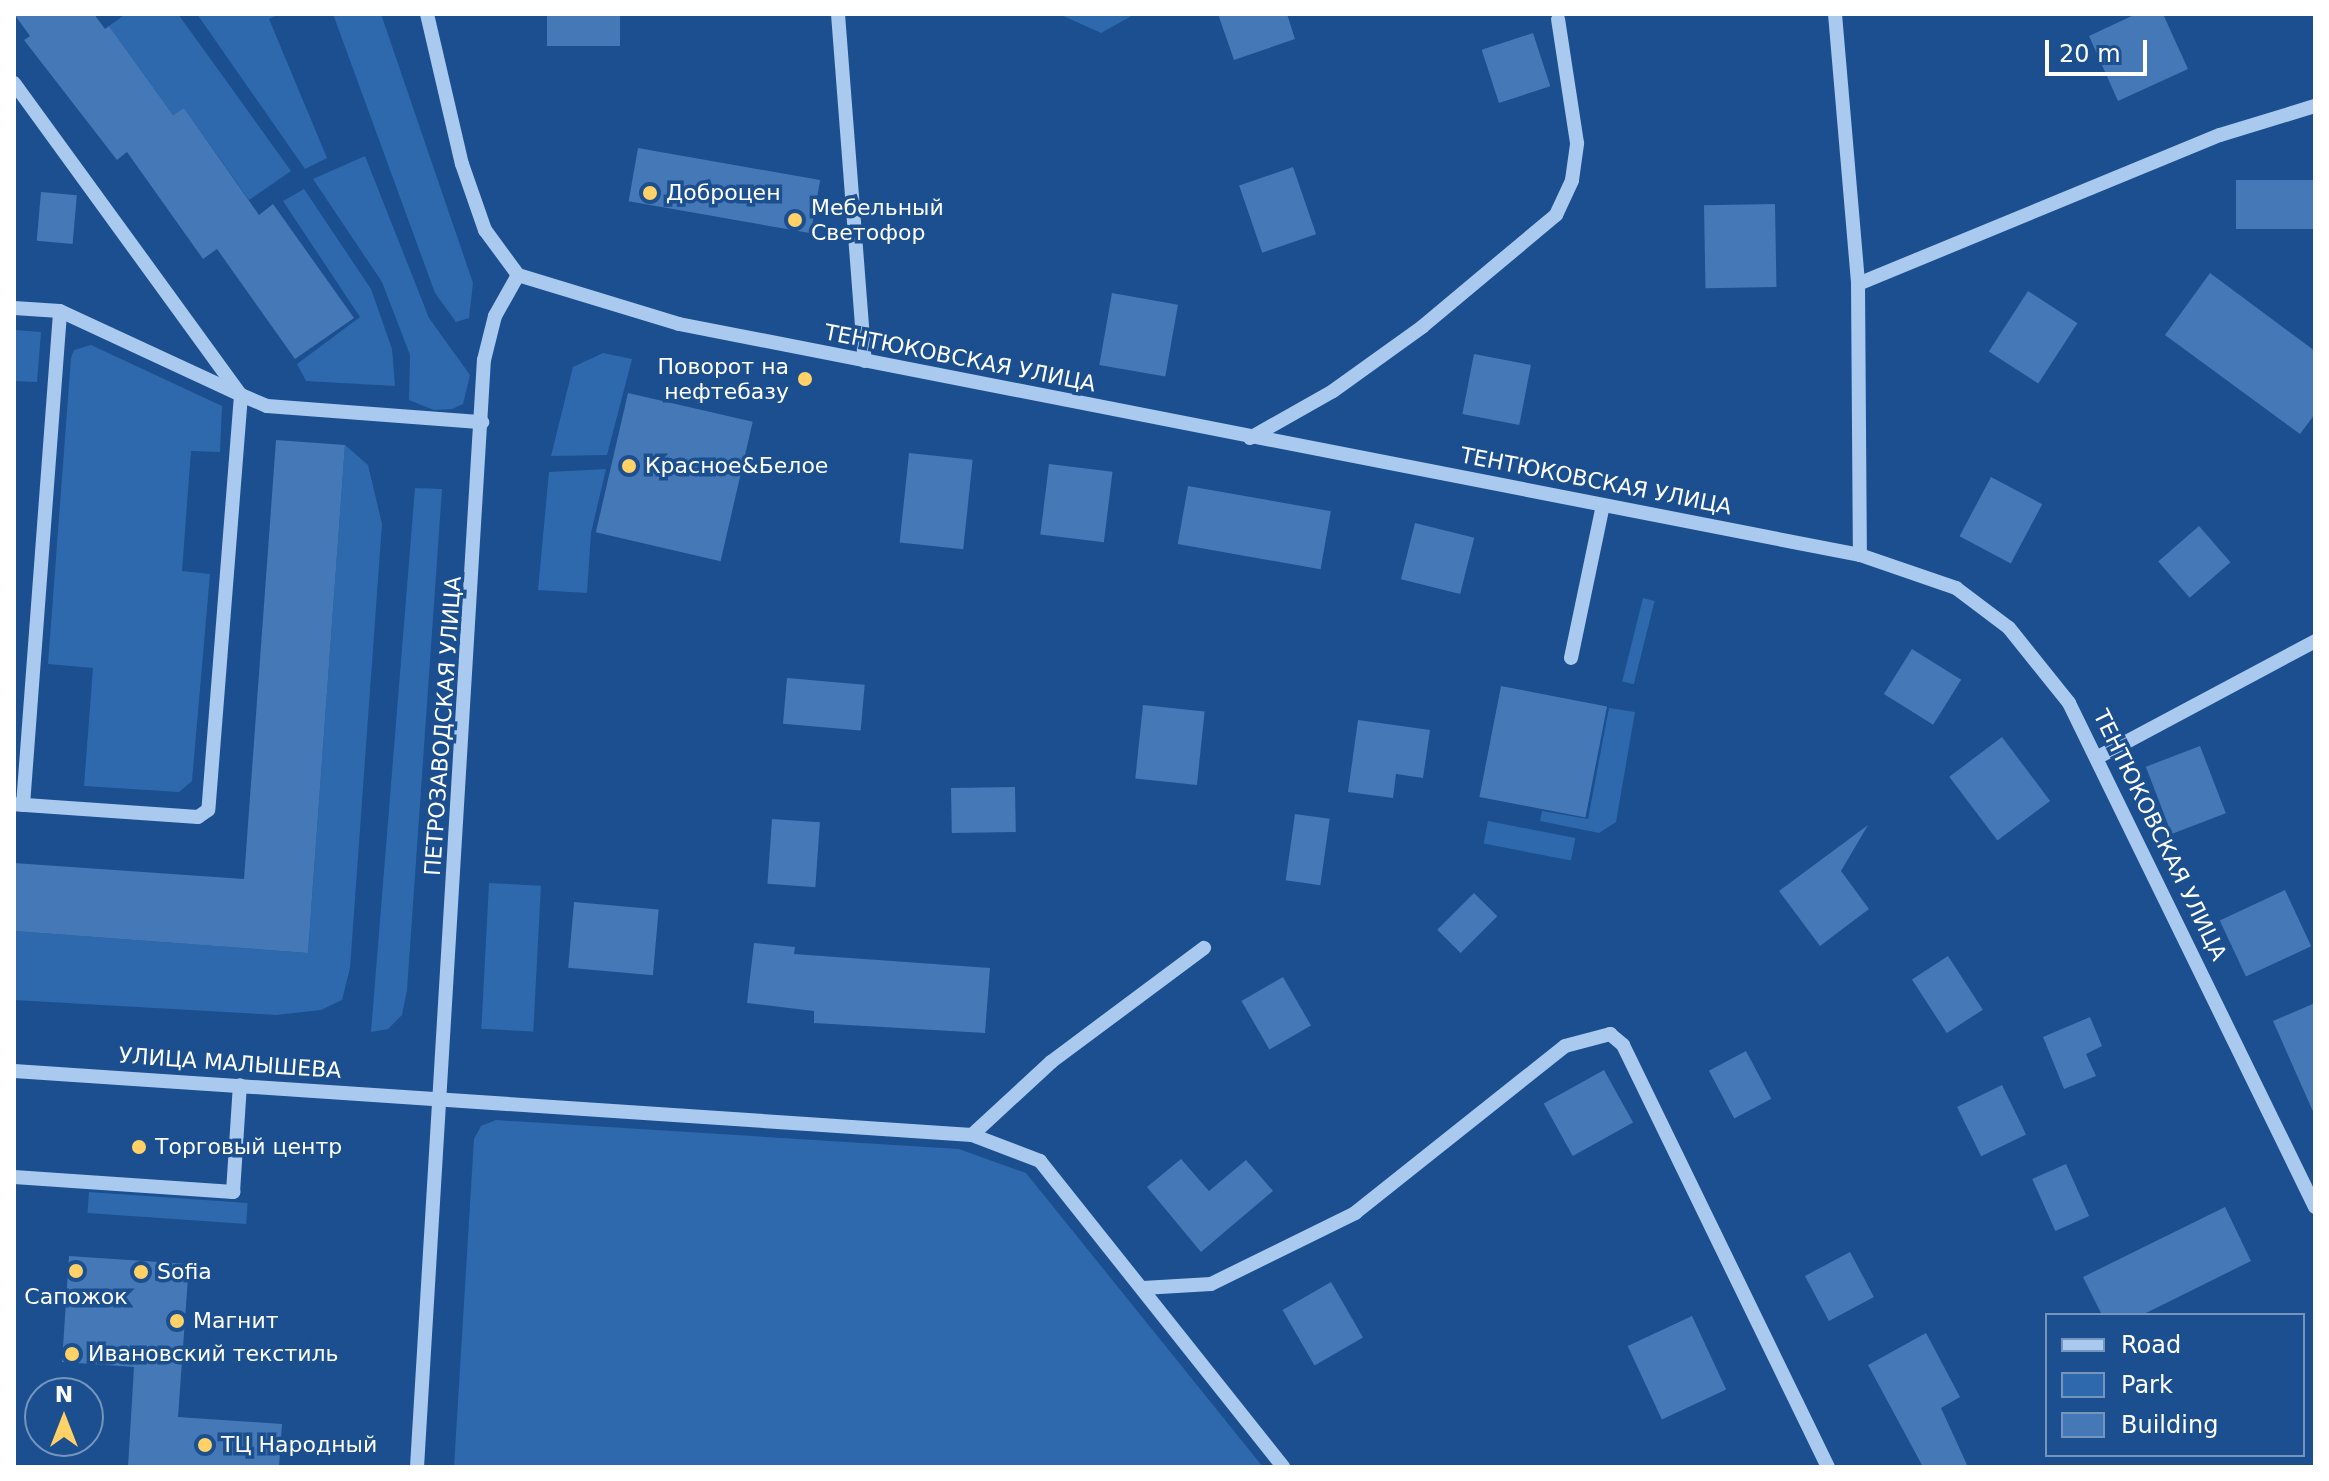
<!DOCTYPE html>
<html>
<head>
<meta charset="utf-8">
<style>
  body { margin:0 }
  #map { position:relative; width:2329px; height:1481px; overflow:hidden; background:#1b4f8f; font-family:"DejaVu Sans",sans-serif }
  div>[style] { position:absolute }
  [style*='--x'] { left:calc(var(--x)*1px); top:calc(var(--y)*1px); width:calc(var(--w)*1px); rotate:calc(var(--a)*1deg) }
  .green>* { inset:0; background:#2e69ad; transform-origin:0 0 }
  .building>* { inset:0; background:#4478b7; transform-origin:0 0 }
  .minor>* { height:14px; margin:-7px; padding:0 7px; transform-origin:7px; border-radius:7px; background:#a9c9ee }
  .dots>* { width:22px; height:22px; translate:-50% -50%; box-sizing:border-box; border:4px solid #1b4f8f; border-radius:50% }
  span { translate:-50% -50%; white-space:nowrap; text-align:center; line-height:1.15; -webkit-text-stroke:7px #1b4f8f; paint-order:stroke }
  .poi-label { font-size:22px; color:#fff }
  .left { translate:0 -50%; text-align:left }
  .right { translate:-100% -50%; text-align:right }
  .street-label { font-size:22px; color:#fff }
  .frame { position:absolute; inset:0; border:16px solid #fff; pointer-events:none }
  .legend { position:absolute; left:2045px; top:1313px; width:260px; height:144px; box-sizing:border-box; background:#1b4f8f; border:2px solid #7695bc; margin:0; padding:10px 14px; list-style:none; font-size:24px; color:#fff }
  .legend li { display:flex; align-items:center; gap:16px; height:40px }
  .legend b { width:40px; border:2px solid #7695bc }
  .north { position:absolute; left:24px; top:1377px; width:80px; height:80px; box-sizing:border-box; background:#1b4f8f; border:2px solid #7695bc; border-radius:50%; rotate:0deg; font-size:22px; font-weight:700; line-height:32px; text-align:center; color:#fff }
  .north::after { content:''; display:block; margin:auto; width:28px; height:36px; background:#ffd166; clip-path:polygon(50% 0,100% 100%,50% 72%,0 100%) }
  .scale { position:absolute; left:2045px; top:40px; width:102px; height:36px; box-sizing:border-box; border:4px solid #fff; border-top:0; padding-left:10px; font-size:24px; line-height:28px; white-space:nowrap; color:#fff; -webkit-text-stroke:6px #1b4f8f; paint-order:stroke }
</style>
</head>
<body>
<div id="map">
  <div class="green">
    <div style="clip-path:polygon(126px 14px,178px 14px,291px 171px,249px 200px,184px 108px,173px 115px,109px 26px)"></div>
    <div style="clip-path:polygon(197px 14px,280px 14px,269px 19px,327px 158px,305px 169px)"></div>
    <div style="clip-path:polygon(333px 14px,381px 14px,473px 283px,469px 318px,456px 322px,435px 293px)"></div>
    <div style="clip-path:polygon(1059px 14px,1135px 14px,1101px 33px)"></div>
    <div style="clip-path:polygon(365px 156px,429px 318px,470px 375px,463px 404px,452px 409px,434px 410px,409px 400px,410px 355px,382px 282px,313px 179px)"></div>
    <div style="clip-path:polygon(304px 189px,371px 289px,392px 349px,395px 386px,306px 381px,297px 364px,360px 317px,283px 201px)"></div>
    <div style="clip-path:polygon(14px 330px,41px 332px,37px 382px,14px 381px)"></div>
    <div style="clip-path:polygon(91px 345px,222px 406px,220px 452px,191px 451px,182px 571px,210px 574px,192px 781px,179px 792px,84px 786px,93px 668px,48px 664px,71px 358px,74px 350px)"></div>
    <div style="clip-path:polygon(603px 353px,632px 359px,607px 455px,551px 456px,573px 367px)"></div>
    <div style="clip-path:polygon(345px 445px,368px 465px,382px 524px,350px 968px,342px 1000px,321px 1010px,276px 1015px,14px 1000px,14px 931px,308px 953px)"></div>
    <div style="clip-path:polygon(606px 469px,591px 533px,587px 593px,538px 590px,549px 472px)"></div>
    <div style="clip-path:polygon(415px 488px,442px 489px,407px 990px,402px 1015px,388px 1029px,371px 1032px)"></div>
    <div style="left:1643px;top:598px;width:12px;height:86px;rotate:14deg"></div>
    <div style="clip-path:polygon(1609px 708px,1635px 712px,1616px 822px,1599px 833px,1540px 821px,1542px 811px,1588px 819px)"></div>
    <div style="left:1488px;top:821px;width:89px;height:23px;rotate:11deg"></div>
    <div style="left:489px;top:883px;width:52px;height:146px;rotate:3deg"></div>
    <div style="clip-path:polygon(496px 1120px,959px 1149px,1026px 1173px,1263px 1467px,454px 1467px,474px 1139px,481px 1126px)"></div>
    <div style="left:89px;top:1192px;width:159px;height:21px;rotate:4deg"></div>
  </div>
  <div class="building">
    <div style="clip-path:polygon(14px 14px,94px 14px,105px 29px,109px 26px,173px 115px,184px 108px,259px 215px,273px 204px,354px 318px,295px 359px,217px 249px,203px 259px,127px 152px,117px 160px,24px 40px,30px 36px)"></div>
    <div style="left:547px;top:14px;width:73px;height:32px"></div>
    <div style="clip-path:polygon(1218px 14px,1287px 14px,1295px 39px,1234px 60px)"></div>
    <div style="clip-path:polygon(2136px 14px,2163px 14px,2188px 69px,2118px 101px,2089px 36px)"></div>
    <div style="left:1533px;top:33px;width:56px;height:54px;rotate:72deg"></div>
    <div style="left:638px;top:148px;width:185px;height:54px;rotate:10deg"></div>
    <div style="left:1293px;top:167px;width:71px;height:57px;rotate:71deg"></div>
    <div style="left:2315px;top:180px;width:49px;height:79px;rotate:90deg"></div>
    <div style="left:41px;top:192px;width:36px;height:49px;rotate:5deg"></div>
    <div style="left:1775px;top:204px;width:83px;height:71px;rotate:89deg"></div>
    <div style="clip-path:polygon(2210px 273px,2315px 351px,2315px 414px,2300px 434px,2165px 335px)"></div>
    <div style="left:2028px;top:291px;width:59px;height:72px;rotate:33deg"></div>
    <div style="left:1112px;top:293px;width:67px;height:73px;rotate:10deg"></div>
    <div style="left:1474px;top:354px;width:58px;height:61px;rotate:11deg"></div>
    <div style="left:628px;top:393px;width:128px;height:143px;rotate:13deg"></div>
    <div style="clip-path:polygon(276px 440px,345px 445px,308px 953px,14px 931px,14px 863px,244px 879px)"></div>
    <div style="left:909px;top:453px;width:64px;height:90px;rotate:6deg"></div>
    <div style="left:1049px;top:464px;width:64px;height:71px;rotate:7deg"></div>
    <div style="left:1991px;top:477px;width:58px;height:67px;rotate:28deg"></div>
    <div style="left:1188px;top:486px;width:145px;height:59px;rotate:10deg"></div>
    <div style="left:1415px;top:523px;width:61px;height:58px;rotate:14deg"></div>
    <div style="left:2199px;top:526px;width:48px;height:54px;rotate:49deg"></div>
    <div style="left:1912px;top:649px;width:58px;height:53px;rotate:32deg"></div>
    <div style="left:787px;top:678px;width:78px;height:46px;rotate:5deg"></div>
    <div style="left:1501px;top:686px;width:108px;height:113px;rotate:11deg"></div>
    <div style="left:1143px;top:705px;width:62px;height:74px;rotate:6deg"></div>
    <div style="clip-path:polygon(1358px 720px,1430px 730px,1423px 778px,1396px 774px,1393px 798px,1348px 792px)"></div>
    <div style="left:2002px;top:737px;width:80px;height:66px;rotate:53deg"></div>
    <div style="left:2200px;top:746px;width:72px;height:58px;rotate:69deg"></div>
    <div style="left:1015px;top:787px;width:45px;height:64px;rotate:89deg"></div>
    <div style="left:1295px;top:814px;width:35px;height:67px;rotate:8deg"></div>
    <div style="left:772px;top:819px;width:48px;height:65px;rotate:4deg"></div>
    <div style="clip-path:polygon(1868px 825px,1841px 871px,1869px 909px,1820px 946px,1779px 891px)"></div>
    <div style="left:2285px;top:890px;width:62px;height:72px;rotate:65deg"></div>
    <div style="left:1474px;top:893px;width:33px;height:52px;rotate:45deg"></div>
    <div style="left:574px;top:902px;width:85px;height:66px;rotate:5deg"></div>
    <div style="clip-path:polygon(754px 943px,795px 947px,794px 954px,990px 968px,985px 1033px,814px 1023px,814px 1011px,747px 1003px)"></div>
    <div style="left:1948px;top:956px;width:64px;height:43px;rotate:57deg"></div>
    <div style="left:1283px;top:977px;width:56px;height:48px;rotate:60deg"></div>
    <div style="clip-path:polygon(2315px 1003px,2315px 1116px,2273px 1021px)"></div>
    <div style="clip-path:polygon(2090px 1017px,2102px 1046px,2086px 1054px,2096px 1076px,2064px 1089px,2043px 1037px)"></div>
    <div style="left:1746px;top:1051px;width:54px;height:42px;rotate:62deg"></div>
    <div style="left:1604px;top:1070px;width:60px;height:69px;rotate:61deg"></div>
    <div style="left:2002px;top:1085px;width:55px;height:50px;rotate:64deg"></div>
    <div style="clip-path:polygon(1181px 1159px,1209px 1191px,1246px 1160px,1273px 1191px,1201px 1252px,1147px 1187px)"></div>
    <div style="left:2066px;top:1164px;width:57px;height:37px;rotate:66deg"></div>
    <div style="clip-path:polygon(2225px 1207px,2251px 1261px,2142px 1315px,2102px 1315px,2083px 1277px)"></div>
    <div style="left:1850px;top:1252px;width:51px;height:51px;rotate:62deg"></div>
    <div style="clip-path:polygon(69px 1256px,189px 1264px,178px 1417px,282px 1424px,279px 1467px,128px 1467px,134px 1367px,62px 1362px)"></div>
    <div style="left:1331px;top:1282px;width:64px;height:56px;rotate:60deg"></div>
    <div style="left:1692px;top:1316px;width:81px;height:71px;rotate:65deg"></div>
    <div style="clip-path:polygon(1926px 1333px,1960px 1397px,1941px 1408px,1968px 1467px,1923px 1467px,1868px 1365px)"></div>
  </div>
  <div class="minor">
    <div style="--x:427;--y:14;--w:154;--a:76.9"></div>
    <div style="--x:462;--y:164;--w:70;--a:70.8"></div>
    <div style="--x:485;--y:230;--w:56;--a:53.7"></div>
    <div style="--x:838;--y:14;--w:348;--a:85.6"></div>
    <div style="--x:1835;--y:14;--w:271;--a:85.1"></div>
    <div style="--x:1858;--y:284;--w:271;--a:89.6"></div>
    <div style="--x:14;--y:83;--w:386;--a:54"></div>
    <div style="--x:241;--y:395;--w:28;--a:23"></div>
    <div style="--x:267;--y:406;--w:216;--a:4.3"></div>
    <div style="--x:518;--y:275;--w:168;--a:16.9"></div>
    <div style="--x:679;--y:324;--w:1203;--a:11.07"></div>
    <div style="--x:1860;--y:555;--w:102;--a:19"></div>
    <div style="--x:1956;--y:588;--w:66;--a:37"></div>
    <div style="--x:2009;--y:628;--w:96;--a:51.3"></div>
    <div style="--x:2069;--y:703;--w:561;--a:63.98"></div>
    <div style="--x:1858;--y:284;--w:391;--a:-22.4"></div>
    <div style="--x:2220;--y:135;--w:99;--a:-17"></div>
    <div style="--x:14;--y:308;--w:46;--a:3.7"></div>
    <div style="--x:60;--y:311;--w:200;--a:24.9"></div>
    <div style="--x:241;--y:395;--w:416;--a:94.5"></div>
    <div style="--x:208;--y:810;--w:12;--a:145"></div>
    <div style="--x:198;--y:817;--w:184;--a:-176"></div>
    <div style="--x:1250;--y:438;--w:95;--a:-29.5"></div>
    <div style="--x:1333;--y:391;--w:110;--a:-35.7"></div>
    <div style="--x:1422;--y:327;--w:175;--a:-39.9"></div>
    <div style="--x:1556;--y:215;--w:38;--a:-65"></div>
    <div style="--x:1572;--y:180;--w:37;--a:-82"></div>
    <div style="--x:1577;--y:143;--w:125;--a:-98.7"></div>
    <div style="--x:1571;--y:658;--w:156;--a:-78.2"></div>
    <div style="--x:2100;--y:756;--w:244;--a:-28.1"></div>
    <div style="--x:23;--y:805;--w:495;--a:-85.7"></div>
    <div style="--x:14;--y:1071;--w:960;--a:3.82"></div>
    <div style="--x:972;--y:1135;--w:73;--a:20.9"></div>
    <div style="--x:1040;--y:1161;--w:391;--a:51.5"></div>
    <div style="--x:972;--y:1135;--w:108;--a:-42.7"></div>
    <div style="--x:1051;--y:1062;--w:191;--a:-36.7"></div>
    <div style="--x:14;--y:1177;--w:220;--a:3.9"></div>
    <div style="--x:233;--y:1192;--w:107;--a:-86.3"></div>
    <div style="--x:1143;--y:1288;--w:68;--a:-3.4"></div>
    <div style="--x:1211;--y:1284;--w:161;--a:-26.2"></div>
    <div style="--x:1355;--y:1213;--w:268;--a:-38.5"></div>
    <div style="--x:1565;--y:1046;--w:47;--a:-14.9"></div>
    <div style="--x:1610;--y:1034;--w:17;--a:40"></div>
    <div style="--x:1623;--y:1045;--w:469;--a:64.1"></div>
    <div style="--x:417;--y:1467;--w:1109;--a:-86.54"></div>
    <div style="--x:484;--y:360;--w:45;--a:-76"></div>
    <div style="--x:495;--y:316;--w:47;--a:-60.7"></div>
  </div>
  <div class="dots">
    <div style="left:650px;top:193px;background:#ffd166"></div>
    <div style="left:795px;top:220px;background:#ffd166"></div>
    <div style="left:805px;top:379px;background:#ffd166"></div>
    <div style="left:629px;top:466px;background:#ffd166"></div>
    <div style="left:139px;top:1147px;background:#ffd166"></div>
    <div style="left:76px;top:1271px;background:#ffd166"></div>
    <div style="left:141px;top:1272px;background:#ffd166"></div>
    <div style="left:177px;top:1321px;background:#ffd166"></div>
    <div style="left:72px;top:1354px;background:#ffd166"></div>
    <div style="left:205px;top:1445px;background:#ffd166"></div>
  </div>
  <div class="poi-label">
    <span class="left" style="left:666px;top:193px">Доброцен</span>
    <span class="left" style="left:811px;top:220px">Мебельный<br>Светофор</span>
    <span class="right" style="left:789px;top:379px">Поворот на<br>нефтебазу</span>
    <span class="left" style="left:645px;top:466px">Красное&amp;Белое</span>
    <span class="left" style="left:155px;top:1147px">Торговый центр</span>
    <span class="left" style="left:157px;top:1272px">Sofia</span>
    <span style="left:76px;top:1297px">Сапожок</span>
    <span class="left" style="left:193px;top:1321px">Магнит</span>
    <span class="left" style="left:88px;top:1354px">Ивановский текстиль</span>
    <span class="left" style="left:221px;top:1445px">ТЦ Народный</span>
  </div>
  <div class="street-label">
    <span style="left:960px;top:358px;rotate:11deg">ТЕНТЮКОВСКАЯ УЛИЦА</span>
    <span style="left:1596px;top:481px;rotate:11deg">ТЕНТЮКОВСКАЯ УЛИЦА</span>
    <span style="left:443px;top:726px;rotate:-86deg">ПЕТРОЗАВОДСКАЯ УЛИЦА</span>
    <span style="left:2160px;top:835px;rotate:64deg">ТЕНТЮКОВСКАЯ УЛИЦА</span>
    <span style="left:230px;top:1063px;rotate:4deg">УЛИЦА МАЛЫШЕВА</span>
  </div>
  <div class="frame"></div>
  <ul class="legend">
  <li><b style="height:10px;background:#a9c9ee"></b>Road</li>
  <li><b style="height:22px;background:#2e69ad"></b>Park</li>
  <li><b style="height:22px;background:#4478b7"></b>Building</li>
  </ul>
  <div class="north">N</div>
  <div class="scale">20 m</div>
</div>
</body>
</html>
